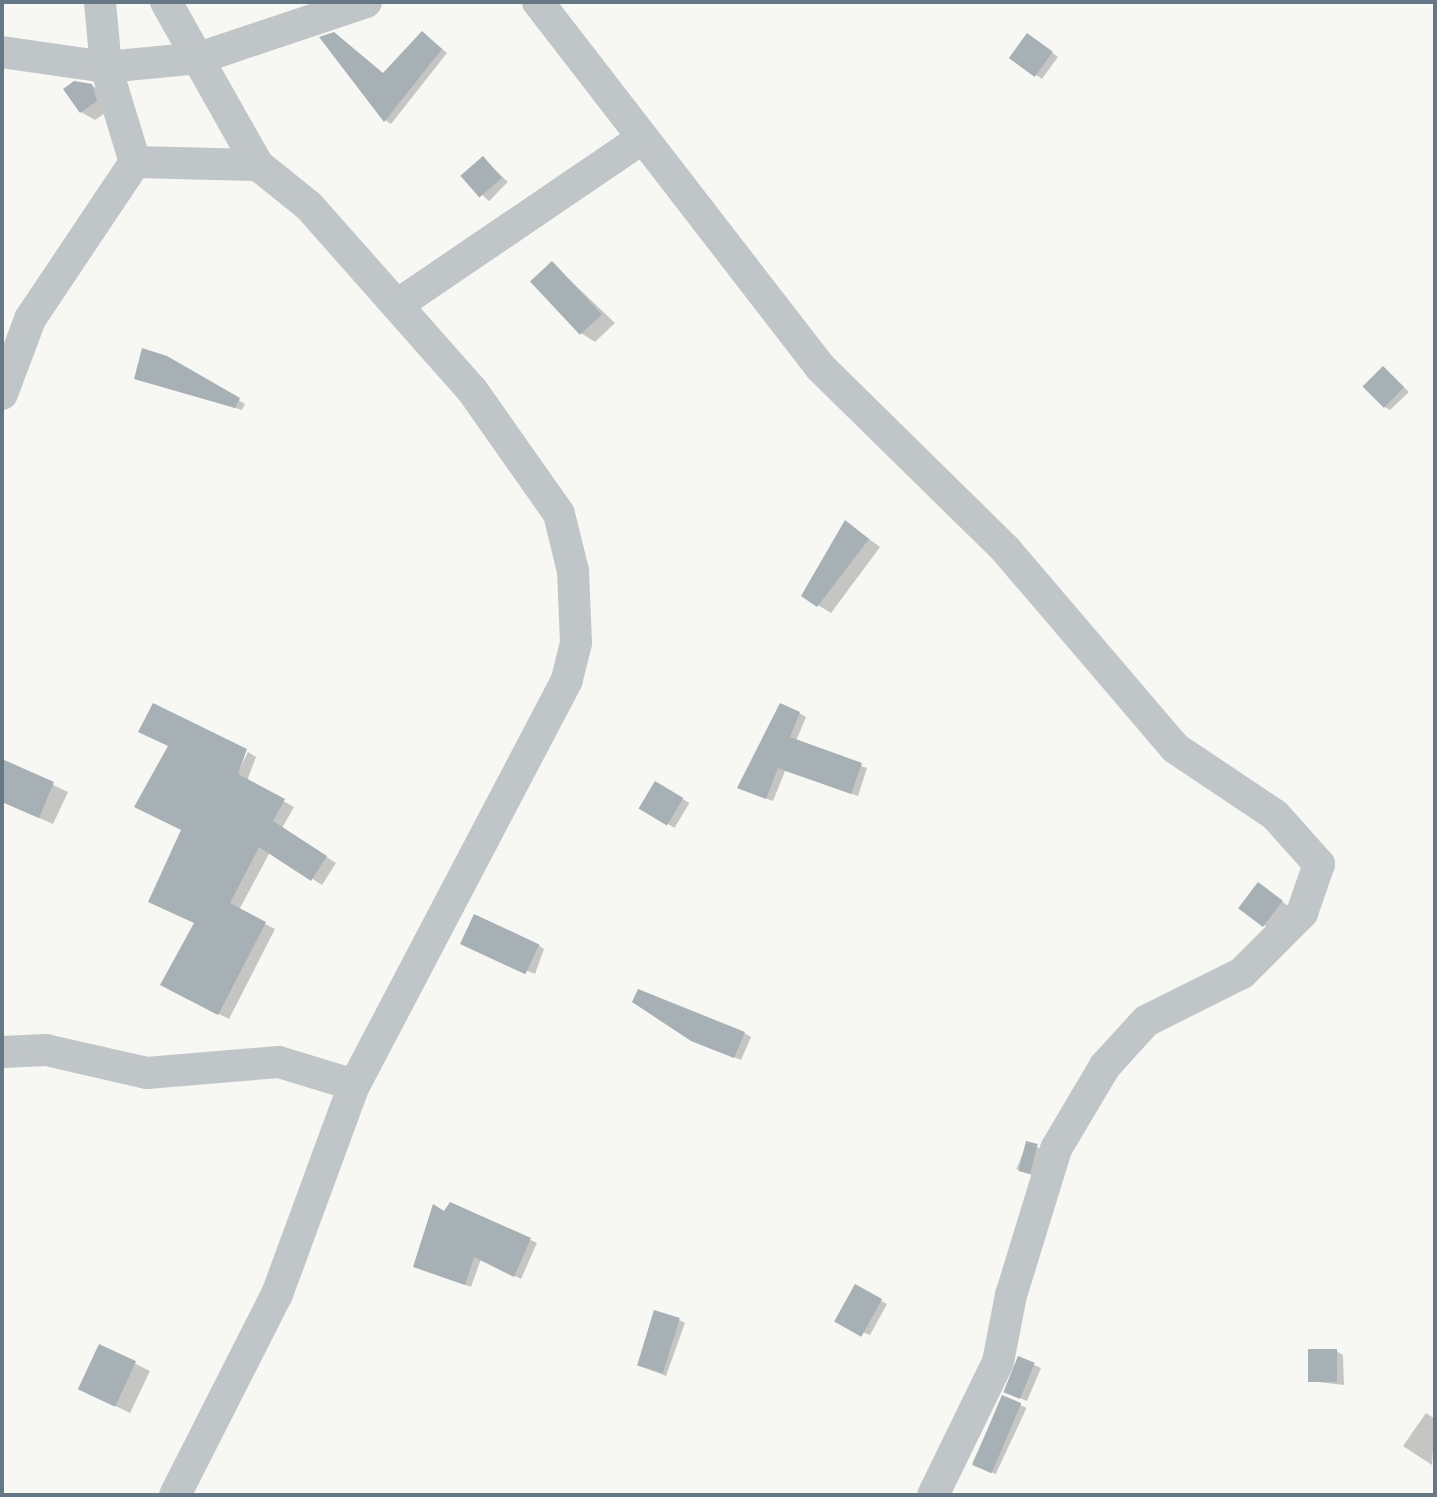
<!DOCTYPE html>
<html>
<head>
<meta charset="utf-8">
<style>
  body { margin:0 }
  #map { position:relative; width:1437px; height:1497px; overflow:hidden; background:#f7f7f4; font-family:"Varela Round",sans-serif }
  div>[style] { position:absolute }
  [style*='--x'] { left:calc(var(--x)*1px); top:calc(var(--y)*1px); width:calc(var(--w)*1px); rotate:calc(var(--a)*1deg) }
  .shadow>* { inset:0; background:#0003; transform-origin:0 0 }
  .building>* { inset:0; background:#a7b0b5; transform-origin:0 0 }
  .minor>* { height:32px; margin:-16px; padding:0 16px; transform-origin:16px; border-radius:16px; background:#c0c5c8 }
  span { translate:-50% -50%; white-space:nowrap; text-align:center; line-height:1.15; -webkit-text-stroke:7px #fff; paint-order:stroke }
  .frame { position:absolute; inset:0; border:4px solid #667885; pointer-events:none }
</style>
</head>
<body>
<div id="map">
  <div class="shadow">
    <div style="clip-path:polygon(423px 33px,447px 53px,391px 124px,385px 120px,384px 74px)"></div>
    <div style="clip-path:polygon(1034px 39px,1058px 57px,1042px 79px,1036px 75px)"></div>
    <div style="clip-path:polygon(91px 85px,106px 94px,111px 109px,95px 120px,81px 112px)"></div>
    <div style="left:484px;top:159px;width:33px;height:27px;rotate:44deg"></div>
    <div style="clip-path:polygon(552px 263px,615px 323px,595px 342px,581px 333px)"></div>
    <div style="clip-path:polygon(167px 357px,245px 404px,242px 410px,136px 378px)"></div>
    <div style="clip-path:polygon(1384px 368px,1409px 392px,1390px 410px,1383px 406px)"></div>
    <div style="clip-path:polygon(846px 522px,880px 547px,831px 613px,803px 596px)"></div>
    <div style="clip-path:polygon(154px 705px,233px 782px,248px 752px,256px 757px,247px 781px,294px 807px,282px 828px,336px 863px,322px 885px,270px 852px,239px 910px,275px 929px,229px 1019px,172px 991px,196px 923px,170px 746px)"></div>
    <div style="clip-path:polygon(799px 713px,806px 717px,796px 741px,867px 768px,858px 796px,785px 771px,773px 801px,746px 791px)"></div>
    <div style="clip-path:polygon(5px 762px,68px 792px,53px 824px,2px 802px)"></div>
    <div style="left:656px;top:783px;width:39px;height:29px;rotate:31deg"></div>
    <div style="clip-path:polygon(1265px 888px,1288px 906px,1270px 929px,1264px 925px)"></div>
    <div style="clip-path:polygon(538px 945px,544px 949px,535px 974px,469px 947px)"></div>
    <div style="clip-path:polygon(744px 1033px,751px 1037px,741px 1060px,700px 1044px)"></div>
    <div style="left:1027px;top:1143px;width:18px;height:28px;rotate:22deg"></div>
    <div style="clip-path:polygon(451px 1204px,537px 1243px,521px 1279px,481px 1259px,471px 1287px,415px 1267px)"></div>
    <div style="clip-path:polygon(855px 1286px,887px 1304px,870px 1335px,843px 1324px)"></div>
    <div style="clip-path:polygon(679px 1320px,685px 1323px,666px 1376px,640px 1366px)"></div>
    <div style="clip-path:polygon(100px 1346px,150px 1371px,130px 1413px,95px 1396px)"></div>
    <div style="clip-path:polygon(1336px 1351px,1343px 1355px,1344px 1385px,1310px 1381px)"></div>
    <div style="clip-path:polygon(1019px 1358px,1041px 1368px,1027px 1401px,1013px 1395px)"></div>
    <div style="left:1003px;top:1397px;width:26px;height:73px;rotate:25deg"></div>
    <div style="clip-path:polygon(1426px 1413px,1435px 1419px,1432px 1465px,1403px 1446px)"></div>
  </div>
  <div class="building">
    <div style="clip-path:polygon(422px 31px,442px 49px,384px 122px,319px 37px,334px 32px,383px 73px)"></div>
    <div style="left:1027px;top:33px;width:32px;height:31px;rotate:36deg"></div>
    <div style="clip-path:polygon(74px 81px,92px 84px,97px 101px,80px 113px,63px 89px)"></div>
    <div style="left:483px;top:156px;width:29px;height:30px;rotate:49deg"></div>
    <div style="left:552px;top:261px;width:73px;height:30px;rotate:47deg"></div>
    <div style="clip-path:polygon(142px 348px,167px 356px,240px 398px,235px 408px,134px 379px)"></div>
    <div style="left:1383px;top:366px;width:30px;height:29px;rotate:45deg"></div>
    <div style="clip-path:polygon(845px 520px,869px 539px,817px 607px,801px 596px)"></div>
    <div style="clip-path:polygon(153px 703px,247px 749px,238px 774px,285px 799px,273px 821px,327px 856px,311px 881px,259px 847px,230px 903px,266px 922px,218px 1015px,160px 985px,194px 923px,148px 902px,181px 830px,134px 807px,168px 746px,138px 732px)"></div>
    <div style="clip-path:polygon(780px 703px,800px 712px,790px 737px,862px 763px,851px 794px,778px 768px,766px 799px,737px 788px)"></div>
    <div style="clip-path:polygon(2px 759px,54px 782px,39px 818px,2px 802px)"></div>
    <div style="left:655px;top:781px;width:33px;height:32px;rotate:31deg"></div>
    <div style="left:1258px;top:882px;width:31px;height:33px;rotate:37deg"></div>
    <div style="left:474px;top:914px;width:72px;height:33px;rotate:25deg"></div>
    <div style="clip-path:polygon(638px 989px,745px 1032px,734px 1058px,691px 1041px,632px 1002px)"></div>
    <div style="left:1026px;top:1141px;width:12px;height:31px;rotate:14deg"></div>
    <div style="clip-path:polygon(450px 1202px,531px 1238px,514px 1277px,474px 1257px,465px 1285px,413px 1267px,433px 1204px,444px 1211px)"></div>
    <div style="left:855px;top:1284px;width:31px;height:43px;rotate:29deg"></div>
    <div style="left:654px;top:1310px;width:27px;height:58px;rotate:17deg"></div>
    <div style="left:99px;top:1344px;width:41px;height:50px;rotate:25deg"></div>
    <div style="left:1308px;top:1349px;width:29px;height:33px"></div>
    <div style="left:1018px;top:1356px;width:18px;height:39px;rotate:22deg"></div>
    <div style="left:1002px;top:1395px;width:21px;height:76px;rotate:23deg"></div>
  </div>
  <div class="minor">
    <div style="--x:166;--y:2;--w:187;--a:60.6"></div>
    <div style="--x:258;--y:165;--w:65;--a:38.8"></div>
    <div style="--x:309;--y:206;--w:246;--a:48.5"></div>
    <div style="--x:472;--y:390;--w:151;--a:54.9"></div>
    <div style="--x:559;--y:514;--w:59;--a:76.2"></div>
    <div style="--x:573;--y:571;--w:72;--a:87.6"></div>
    <div style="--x:576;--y:643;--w:38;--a:104"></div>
    <div style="--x:567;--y:680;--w:458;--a:117.7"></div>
    <div style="--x:354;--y:1085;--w:223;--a:110.2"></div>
    <div style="--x:277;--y:1294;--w:225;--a:116.9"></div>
    <div style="--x:538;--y:2;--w:461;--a:52.3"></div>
    <div style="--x:820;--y:367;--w:261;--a:44.5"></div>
    <div style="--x:1006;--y:550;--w:260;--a:49.5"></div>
    <div style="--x:1175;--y:748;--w:120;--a:33.8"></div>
    <div style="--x:1275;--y:815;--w:66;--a:48.1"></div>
    <div style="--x:1319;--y:864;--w:52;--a:109.1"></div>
    <div style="--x:1302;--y:913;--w:85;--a:135"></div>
    <div style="--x:1242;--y:973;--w:107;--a:153.4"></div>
    <div style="--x:1146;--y:1021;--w:61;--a:132.3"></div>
    <div style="--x:1105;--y:1066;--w:96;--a:120.6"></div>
    <div style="--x:1056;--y:1149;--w:153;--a:107.1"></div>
    <div style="--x:1011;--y:1295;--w:68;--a:101"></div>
    <div style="--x:998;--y:1362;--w:148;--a:116"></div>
    <div style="--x:2;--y:52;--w:105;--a:8.2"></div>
    <div style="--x:106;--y:67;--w:93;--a:-5.5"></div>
    <div style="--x:199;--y:58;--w:176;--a:-18.5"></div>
    <div style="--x:135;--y:162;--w:123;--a:1.4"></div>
    <div style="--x:397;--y:305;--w:297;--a:-34.2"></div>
    <div style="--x:2;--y:394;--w:80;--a:-69.5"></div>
    <div style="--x:30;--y:319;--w:189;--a:-56.2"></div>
    <div style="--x:135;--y:162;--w:99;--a:-107"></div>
    <div style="--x:106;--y:67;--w:65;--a:-95.3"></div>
    <div style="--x:2;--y:1052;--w:44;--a:-2.6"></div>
    <div style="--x:46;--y:1050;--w:104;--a:12.8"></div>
    <div style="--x:147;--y:1073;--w:132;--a:-4.8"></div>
    <div style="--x:279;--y:1062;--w:78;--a:17"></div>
  </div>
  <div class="frame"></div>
</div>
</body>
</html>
